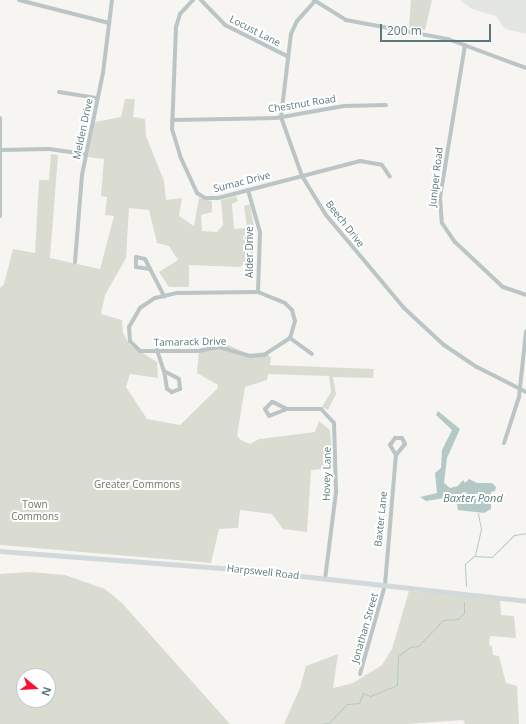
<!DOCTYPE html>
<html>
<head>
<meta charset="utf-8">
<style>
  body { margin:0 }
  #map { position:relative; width:526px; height:724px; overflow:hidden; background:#f7f5f2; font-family:"Open Sans",sans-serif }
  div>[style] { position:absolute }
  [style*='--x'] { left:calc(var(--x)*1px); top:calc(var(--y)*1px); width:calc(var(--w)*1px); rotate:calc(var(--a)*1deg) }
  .built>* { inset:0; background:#e4e6e4 }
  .green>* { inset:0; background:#dadcd1 }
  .water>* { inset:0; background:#b4c9c6 }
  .stream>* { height:1px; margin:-0.5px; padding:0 0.5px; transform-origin:0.5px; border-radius:0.5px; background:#b4c9c6 }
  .minor>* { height:4px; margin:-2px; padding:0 2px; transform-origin:2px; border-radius:2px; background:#bbc5c6 }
  .major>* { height:5px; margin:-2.5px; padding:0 2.5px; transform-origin:2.5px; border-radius:2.5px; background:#d1d9da }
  span { translate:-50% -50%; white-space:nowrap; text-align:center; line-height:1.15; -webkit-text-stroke:4px #fff; paint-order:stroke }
  .street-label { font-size:10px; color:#5a787b }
  .park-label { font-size:10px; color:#6d785e }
  .water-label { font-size:11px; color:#597c78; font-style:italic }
  .north { position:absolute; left:16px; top:668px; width:40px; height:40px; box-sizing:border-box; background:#fff; border:1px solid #bdc9ca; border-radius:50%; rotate:108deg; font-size:11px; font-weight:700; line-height:16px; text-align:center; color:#5a787b }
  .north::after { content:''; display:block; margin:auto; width:14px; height:18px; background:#f51334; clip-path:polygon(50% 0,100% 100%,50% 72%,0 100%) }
  .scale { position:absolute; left:380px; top:24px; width:111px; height:18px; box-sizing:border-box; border:2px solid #5a787b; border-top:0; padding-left:5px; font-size:12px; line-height:14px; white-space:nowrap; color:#5a787b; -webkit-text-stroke:3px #fff; paint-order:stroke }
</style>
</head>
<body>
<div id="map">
  <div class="built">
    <div style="clip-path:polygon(460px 0,526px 0,526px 34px,505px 29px,496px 16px,472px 9px)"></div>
  </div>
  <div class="green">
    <div style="clip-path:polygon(411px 0,432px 0,425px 30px,409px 28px)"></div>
    <div style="clip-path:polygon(125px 99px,135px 99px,133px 117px,145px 119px,146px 136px,164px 181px,166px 200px,182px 198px,179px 216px,194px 226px,199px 198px,212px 201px,212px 212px,201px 215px,202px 231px,217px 232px,223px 225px,221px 200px,236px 196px,238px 201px,232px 204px,234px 229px,247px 228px,244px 206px,250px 204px,254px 227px,253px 259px,240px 267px,189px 265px,189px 287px,169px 287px,159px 272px,178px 260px,169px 246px,157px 243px,149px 210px,129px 208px,126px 258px,105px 295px,101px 314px,122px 320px,123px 333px,130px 345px,157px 362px,158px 378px,130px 374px,126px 387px,147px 419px,180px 425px,217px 389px,218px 385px,197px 373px,199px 349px,228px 345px,248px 354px,266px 352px,271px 358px,270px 365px,374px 369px,373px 378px,333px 377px,336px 394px,328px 410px,322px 407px,331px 392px,329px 376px,268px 374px,267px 380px,245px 387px,237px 436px,241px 440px,250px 444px,259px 439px,315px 432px,319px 421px,330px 430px,333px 468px,311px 470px,307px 532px,283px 529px,272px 514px,240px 510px,238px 528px,219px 529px,211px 563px,0 545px,0 288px,4px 284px,13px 249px,35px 253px,39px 180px,49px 180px,51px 154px,58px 155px,50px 258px,100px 269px,114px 216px,105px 215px,107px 197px,101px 196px,104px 159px,88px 157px,95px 122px,121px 117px)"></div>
    <div style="clip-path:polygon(evenodd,30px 572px,65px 575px,105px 589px,122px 603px,230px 724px,0 724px,0 574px,30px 572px,24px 676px,48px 676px,48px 700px,24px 700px,24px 676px)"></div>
    <div style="clip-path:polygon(409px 591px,500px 600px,501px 615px,514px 616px,516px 638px,490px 636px,489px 645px,492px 646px,493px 655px,499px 656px,506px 683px,517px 686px,519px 724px,465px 724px,463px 720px,407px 724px,284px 724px,300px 688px,306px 666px,338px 654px,333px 688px,353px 683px,382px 665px,392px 649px)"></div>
  </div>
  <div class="water">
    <div style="clip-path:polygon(438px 411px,460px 429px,447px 458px,444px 483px,450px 488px,458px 486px,463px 480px,465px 483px,469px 479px,477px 483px,492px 483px,496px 487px,495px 491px,491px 492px,491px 509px,484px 513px,458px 510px,457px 504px,451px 497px,426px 501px,420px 497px,437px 493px,435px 473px,441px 468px,442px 450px,452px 430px,436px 415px)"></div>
  </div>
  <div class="stream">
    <div style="--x:475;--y:555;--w:27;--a:-77"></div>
    <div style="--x:481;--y:529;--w:16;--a:-101"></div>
    <div style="--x:466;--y:586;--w:22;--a:-93"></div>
    <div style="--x:465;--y:564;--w:12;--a:-42"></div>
    <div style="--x:474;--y:556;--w:18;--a:3"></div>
    <div style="--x:492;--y:557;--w:31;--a:-45"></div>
    <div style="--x:514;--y:535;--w:12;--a:-9"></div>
    <div style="--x:318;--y:724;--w:11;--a:-5"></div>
    <div style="--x:329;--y:723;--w:26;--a:-47"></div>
    <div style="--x:347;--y:704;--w:12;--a:-5"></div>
    <div style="--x:359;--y:703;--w:11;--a:-68"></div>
    <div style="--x:363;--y:693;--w:8;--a:23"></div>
    <div style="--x:370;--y:696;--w:29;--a:-22"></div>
    <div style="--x:397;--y:685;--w:29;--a:-88"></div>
    <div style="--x:398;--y:656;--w:15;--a:-37"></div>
    <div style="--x:410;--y:647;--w:8;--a:-7"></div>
    <div style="--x:418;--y:646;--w:36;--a:-46"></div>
    <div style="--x:443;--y:620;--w:15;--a:-4"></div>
    <div style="--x:458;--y:619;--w:8;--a:-45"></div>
    <div style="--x:464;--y:613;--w:11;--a:-90"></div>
  </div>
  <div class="minor">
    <div style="--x:19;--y:0;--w:93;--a:14.3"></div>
    <div style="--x:193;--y:0;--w:19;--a:133"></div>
    <div style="--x:180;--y:14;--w:14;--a:107"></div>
    <div style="--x:176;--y:27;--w:102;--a:92.2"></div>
    <div style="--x:172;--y:129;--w:28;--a:73"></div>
    <div style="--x:180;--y:156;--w:41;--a:65.3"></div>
    <div style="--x:197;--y:193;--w:9;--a:32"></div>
    <div style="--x:205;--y:198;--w:13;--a:0"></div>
    <div style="--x:218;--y:198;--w:147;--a:-14.6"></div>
    <div style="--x:360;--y:161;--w:22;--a:10"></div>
    <div style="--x:382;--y:165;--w:14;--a:56"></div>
    <div style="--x:201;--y:0;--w:35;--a:46"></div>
    <div style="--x:225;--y:25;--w:69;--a:26.6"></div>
    <div style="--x:314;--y:0;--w:38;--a:32"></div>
    <div style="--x:346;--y:20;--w:104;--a:10.6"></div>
    <div style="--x:448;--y:39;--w:83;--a:20.4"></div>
    <div style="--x:315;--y:1;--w:27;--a:132"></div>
    <div style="--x:297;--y:21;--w:14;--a:115"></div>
    <div style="--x:291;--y:34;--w:84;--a:96.9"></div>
    <div style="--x:281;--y:117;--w:63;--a:70.4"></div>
    <div style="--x:302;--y:176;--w:46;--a:58.4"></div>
    <div style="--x:326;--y:215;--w:121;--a:50"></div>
    <div style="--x:404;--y:308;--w:54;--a:42.8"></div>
    <div style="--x:444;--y:345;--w:40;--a:34"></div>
    <div style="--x:477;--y:367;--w:55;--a:27"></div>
    <div style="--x:465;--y:45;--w:154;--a:99.3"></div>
    <div style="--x:440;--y:197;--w:26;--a:86"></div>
    <div style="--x:442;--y:223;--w:23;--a:56"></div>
    <div style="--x:455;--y:242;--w:66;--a:43.2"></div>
    <div style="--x:503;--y:287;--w:24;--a:19"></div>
    <div style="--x:59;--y:92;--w:39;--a:9"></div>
    <div style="--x:0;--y:118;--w:98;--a:90"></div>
    <div style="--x:172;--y:120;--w:104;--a:-1.1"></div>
    <div style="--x:276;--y:118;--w:69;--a:-10"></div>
    <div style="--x:344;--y:106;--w:42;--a:-1.4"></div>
    <div style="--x:1;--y:150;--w:48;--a:-1.2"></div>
    <div style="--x:49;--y:149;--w:36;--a:8"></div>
    <div style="--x:248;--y:190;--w:44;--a:74.1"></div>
    <div style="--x:260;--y:232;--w:60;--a:91.9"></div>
    <div style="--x:75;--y:262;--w:87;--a:-85.4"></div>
    <div style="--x:82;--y:175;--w:104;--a:-78.4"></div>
    <div style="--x:103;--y:73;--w:74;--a:-83"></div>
    <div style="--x:150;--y:269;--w:14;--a:-172"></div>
    <div style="--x:136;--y:267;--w:10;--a:-90"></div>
    <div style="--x:136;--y:257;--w:9;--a:13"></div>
    <div style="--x:145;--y:259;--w:42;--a:62.8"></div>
    <div style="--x:258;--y:292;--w:29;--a:22"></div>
    <div style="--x:285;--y:303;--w:10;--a:45"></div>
    <div style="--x:292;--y:310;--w:11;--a:75"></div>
    <div style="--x:295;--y:321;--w:18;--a:106"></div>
    <div style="--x:290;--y:338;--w:31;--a:147"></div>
    <div style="--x:264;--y:355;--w:14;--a:176"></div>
    <div style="--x:250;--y:356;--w:32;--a:-164"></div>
    <div style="--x:219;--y:347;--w:20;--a:169"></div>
    <div style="--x:199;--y:351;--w:59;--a:180"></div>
    <div style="--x:140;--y:351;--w:14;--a:-135"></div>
    <div style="--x:130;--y:341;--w:14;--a:-94"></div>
    <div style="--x:129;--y:327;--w:22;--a:-60"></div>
    <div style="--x:140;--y:308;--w:18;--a:-34"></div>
    <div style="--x:155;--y:298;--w:23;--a:-13"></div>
    <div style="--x:177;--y:293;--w:81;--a:-0.7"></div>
    <div style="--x:290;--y:338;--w:27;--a:36"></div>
    <div style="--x:157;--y:350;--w:22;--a:72"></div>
    <div style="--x:164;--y:371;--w:17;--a:28"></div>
    <div style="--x:179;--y:379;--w:10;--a:84"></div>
    <div style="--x:180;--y:389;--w:9;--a:159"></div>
    <div style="--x:172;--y:392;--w:6;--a:-149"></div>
    <div style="--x:167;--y:389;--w:18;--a:-99"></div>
    <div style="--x:272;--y:402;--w:3;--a:18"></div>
    <div style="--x:275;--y:403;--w:13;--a:27"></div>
    <div style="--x:287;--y:409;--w:19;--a:159"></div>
    <div style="--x:269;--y:416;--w:8;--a:-120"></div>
    <div style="--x:265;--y:409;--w:10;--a:-45"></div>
    <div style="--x:287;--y:409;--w:34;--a:0"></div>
    <div style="--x:321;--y:409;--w:19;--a:47"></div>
    <div style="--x:334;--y:423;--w:69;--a:88.3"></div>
    <div style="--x:336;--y:492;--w:88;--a:97.2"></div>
    <div style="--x:395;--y:438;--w:7;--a:0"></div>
    <div style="--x:402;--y:438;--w:7;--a:63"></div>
    <div style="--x:405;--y:444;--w:14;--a:129"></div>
    <div style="--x:396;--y:455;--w:12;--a:-121"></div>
    <div style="--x:390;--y:445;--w:9;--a:-54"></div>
    <div style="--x:504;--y:443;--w:48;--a:-71.9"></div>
    <div style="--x:519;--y:397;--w:66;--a:-83.9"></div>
    <div style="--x:360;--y:674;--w:92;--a:-74.3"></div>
    <div style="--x:385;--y:585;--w:130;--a:-85.2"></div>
  </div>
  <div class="major">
    <div style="--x:0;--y:551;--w:248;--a:4.4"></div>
    <div style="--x:247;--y:570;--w:281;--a:6.3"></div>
  </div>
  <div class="street-label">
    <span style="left:255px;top:31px;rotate:27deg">Locust Lane</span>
    <span style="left:302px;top:104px;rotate:-9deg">Chestnut Road</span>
    <span style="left:83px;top:129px;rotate:-78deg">Melden Drive</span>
    <span style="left:436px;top:177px;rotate:-83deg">Juniper Road</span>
    <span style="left:242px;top:182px;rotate:-14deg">Sumac Drive</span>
    <span style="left:345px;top:224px;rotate:52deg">Beech Drive</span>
    <span style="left:250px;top:252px;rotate:-90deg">Alder Drive</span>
    <span style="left:190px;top:342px;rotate:-1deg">Tamarack Drive</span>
    <span style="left:327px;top:474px;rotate:-89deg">Hovey Lane</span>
    <span style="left:381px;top:519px;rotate:-84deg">Baxter Lane</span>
    <span style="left:263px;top:572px;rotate:6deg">Harpswell Road</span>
    <span style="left:365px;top:628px;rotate:-74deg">Jonathan Street</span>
  </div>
  <div class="park-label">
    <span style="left:137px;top:485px">Greater Commons</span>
    <span style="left:35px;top:510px">Town<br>Commons</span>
  </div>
  <div class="water-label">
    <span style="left:473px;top:498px">Baxter Pond</span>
  </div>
  <div class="north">N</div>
  <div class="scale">200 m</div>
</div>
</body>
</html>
